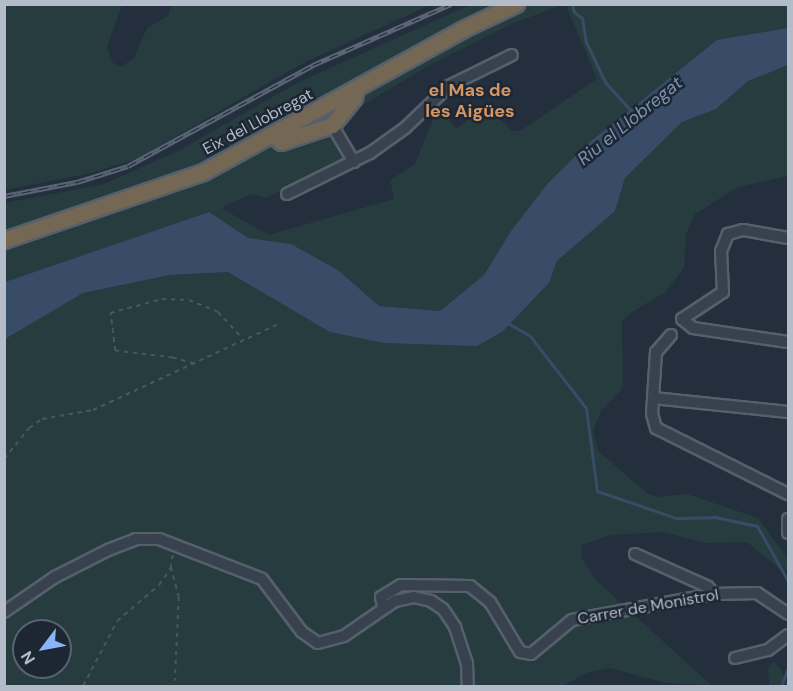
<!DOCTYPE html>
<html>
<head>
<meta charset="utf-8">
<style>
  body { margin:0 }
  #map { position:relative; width:793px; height:691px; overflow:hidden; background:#242f3e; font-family:"DM Sans",sans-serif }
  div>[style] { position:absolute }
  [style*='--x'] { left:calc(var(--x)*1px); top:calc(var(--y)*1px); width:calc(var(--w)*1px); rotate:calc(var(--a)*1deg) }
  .green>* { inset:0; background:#263c3f }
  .water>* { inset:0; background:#394c67 }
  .stream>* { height:3px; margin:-1.5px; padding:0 1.5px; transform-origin:1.5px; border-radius:1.5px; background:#394c67 }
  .path>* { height:1.5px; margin-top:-0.75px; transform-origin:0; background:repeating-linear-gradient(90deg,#44595c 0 4.5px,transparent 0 9px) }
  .roads { filter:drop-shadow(2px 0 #565f6c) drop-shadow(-2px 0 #565f6c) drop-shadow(0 2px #565f6c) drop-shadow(0 -2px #565f6c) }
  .minor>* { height:10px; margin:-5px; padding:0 5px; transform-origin:5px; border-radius:5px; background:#38414e }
  .highway>* { height:15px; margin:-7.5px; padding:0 7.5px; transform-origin:7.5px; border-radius:7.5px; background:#746855 }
  .rail>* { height:5px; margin-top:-2.5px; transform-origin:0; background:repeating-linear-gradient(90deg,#1d2633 0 9px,#5a6575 0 18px); box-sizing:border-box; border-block:2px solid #5a6575 }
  span { translate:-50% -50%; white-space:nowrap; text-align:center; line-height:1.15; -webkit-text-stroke:5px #1d2633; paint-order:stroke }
  .street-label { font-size:16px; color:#b4bcc9 }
  .neighbourhood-label { font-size:18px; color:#d59563; font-weight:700 }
  .water-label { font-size:18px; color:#7c92b1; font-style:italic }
  .frame { position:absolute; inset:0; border:6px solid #b4bcc9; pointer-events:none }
  .north { position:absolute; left:12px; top:619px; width:60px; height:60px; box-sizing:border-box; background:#1d2633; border:2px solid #59626f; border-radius:50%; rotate:238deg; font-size:16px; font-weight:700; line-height:24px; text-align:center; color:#b4bcc9 }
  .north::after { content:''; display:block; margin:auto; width:21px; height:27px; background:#8ab4f8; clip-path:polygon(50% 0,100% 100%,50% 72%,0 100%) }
</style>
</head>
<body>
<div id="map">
  <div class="green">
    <div style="clip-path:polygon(5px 4px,122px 5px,107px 47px,113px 63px,121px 67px,134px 58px,147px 28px,168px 16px,171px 5px,430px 5px,301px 64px,137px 159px,91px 173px,5px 190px)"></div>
    <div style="clip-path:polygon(470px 5px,562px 5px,511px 24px,430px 65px,349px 113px,341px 126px,344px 138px,353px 149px,362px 152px,266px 198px,251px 194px,221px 208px,269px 235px,394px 199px,390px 180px,415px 164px,439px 105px,456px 129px,487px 106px,512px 131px,520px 131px,597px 79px,566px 5px,788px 5px,788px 28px,717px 41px,591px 141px,548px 183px,511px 231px,484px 275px,440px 311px,379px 306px,338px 270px,291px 244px,248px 238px,209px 212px,5px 282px,5px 203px,104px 184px,176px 152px,299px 82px)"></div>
    <div style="clip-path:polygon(evenodd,788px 65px,788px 176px,738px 187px,695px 214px,686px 234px,684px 268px,665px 292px,629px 314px,622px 322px,623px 388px,601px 411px,593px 430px,598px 451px,647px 493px,657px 497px,687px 494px,758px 518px,788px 559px,788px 571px,778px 568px,747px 542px,706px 543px,663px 532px,610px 535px,582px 545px,581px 557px,596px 580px,711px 685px,665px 683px,610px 668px,589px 672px,562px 686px,5px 686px,4px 339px,83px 293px,170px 275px,228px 272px,267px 293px,503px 331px,549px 283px,557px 261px,615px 211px,625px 178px,682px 122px,716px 109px,747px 81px,788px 65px,24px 631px,60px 631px,60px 667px,24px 667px,24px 631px)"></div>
    <div style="clip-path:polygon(774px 662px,781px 669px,788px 686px,770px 686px,767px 669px)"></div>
  </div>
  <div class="water">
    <div style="clip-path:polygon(788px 28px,788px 65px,748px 81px,716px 109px,682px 122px,625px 178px,615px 211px,557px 261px,549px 283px,503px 331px,477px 346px,384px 343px,330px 332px,228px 272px,170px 275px,83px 293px,5px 339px,5px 282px,209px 212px,248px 238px,291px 244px,338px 270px,379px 306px,440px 311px,484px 275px,511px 231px,548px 183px,591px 141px,717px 40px)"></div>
  </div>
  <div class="stream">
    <div style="--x:572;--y:4;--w:8;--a:76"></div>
    <div style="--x:574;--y:12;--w:10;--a:37"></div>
    <div style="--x:582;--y:18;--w:24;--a:81"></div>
    <div style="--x:586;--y:42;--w:44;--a:64.6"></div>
    <div style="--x:605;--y:82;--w:40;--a:48"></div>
    <div style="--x:506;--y:322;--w:28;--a:30"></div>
    <div style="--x:530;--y:336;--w:91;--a:52.1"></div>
    <div style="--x:586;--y:408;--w:84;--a:82.5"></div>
    <div style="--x:597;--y:491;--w:83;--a:18.9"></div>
    <div style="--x:676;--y:518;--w:39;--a:-1"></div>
    <div style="--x:715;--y:517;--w:43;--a:12.1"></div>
    <div style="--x:757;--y:526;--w:63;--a:60.6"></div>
    <div style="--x:781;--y:686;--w:19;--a:-69"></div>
  </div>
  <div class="path">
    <div style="--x:194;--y:364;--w:22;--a:-164"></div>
    <div style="--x:173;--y:358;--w:58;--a:-173.1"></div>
    <div style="--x:115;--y:351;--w:38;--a:-97"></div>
    <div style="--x:110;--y:313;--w:54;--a:-15.1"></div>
    <div style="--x:162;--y:299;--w:27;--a:2"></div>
    <div style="--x:189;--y:300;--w:31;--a:22"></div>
    <div style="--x:218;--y:312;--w:35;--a:47"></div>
    <div style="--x:4;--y:459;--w:40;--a:-51"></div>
    <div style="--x:29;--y:428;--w:16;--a:-35"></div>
    <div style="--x:42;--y:419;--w:52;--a:-10"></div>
    <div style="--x:93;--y:410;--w:204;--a:-24.9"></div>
    <div style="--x:173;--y:555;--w:12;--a:99"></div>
    <div style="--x:171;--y:567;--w:31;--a:75"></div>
    <div style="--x:179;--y:597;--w:84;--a:92.7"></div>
    <div style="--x:83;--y:686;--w:73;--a:-62.4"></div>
    <div style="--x:117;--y:621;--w:55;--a:-40.6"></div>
    <div style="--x:159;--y:585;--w:22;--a:-56"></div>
  </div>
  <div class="roads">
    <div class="minor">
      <div style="--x:332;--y:125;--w:43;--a:59.3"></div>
      <div style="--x:287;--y:194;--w:93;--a:-26.3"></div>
      <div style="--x:370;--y:153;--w:43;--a:-35.5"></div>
      <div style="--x:405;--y:128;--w:61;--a:-43.7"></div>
      <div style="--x:449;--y:86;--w:70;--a:-26.2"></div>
      <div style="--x:788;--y:238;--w:46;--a:-169.9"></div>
      <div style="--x:743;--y:230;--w:16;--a:165"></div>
      <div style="--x:728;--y:234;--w:18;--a:112"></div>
      <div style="--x:721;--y:251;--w:41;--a:87.2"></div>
      <div style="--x:723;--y:292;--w:49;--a:146.6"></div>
      <div style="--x:682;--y:319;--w:14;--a:39"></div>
      <div style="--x:693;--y:328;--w:96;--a:8.4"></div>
      <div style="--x:671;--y:335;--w:23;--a:131"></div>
      <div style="--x:656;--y:352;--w:62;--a:93.7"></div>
      <div style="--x:652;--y:414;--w:15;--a:74"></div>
      <div style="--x:656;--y:428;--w:148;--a:26.6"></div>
      <div style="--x:653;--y:398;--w:136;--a:5.9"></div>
      <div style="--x:788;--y:519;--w:14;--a:90"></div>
      <div style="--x:635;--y:554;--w:80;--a:24.3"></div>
      <div style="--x:708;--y:587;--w:9;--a:49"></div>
      <div style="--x:383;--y:606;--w:9;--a:-103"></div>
      <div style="--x:381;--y:597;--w:23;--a:-31"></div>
      <div style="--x:401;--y:585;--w:69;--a:0.8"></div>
      <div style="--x:470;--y:586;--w:26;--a:39"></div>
      <div style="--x:490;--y:602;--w:58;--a:59"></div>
      <div style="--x:520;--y:652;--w:11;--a:10"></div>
      <div style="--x:531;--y:654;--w:53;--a:-39.7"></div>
      <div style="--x:572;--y:620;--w:144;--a:-10.4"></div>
      <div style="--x:714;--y:594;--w:43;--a:-1.3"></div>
      <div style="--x:757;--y:593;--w:37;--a:34"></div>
      <div style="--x:4;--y:612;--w:62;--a:-34.5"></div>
      <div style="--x:55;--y:577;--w:59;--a:-27"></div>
      <div style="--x:108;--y:550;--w:30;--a:-21"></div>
      <div style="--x:136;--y:539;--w:23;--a:0"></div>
      <div style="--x:159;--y:539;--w:110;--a:21.2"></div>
      <div style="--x:262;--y:579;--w:66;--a:53"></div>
      <div style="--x:302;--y:632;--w:19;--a:35"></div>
      <div style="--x:318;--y:643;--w:27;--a:-15"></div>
      <div style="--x:344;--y:636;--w:62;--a:-34.5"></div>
      <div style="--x:395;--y:601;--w:19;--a:-12"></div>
      <div style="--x:414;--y:597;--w:17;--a:13"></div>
      <div style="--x:431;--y:601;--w:14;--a:34"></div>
      <div style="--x:443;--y:609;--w:22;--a:56"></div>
      <div style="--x:455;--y:627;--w:38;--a:72"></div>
      <div style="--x:467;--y:663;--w:23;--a:88"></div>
      <div style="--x:735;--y:658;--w:34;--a:-14"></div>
      <div style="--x:768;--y:650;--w:25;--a:-37"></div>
    </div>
    <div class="highway">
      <div style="--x:274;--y:136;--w:9;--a:41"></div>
      <div style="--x:281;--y:142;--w:54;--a:-18.4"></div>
      <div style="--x:332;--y:125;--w:35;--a:-51"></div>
      <div style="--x:354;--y:98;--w:9;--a:-77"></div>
      <div style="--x:4;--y:240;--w:210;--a:-18.9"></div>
      <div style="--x:203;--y:172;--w:297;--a:-28.8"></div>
      <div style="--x:463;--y:29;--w:59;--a:-25.3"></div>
    </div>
  </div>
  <div class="rail">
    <div style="--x:4;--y:196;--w:74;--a:-10.9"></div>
    <div style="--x:77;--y:182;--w:53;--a:-17.4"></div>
    <div style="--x:128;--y:166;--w:211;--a:-28.6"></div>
    <div style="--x:313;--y:65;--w:151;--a:-23.8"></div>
  </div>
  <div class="street-label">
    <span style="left:258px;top:122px;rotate:-28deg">Eix del Llobregat</span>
    <span style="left:648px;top:607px;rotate:-10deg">Carrer de Monistrol</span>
  </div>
  <div class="neighbourhood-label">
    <span style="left:470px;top:101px">el Mas de<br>les Aigües</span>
  </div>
  <div class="water-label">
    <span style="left:630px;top:121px;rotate:-39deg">Riu el Llobregat</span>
  </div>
  <div class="frame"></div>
  <div class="north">N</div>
</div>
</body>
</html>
